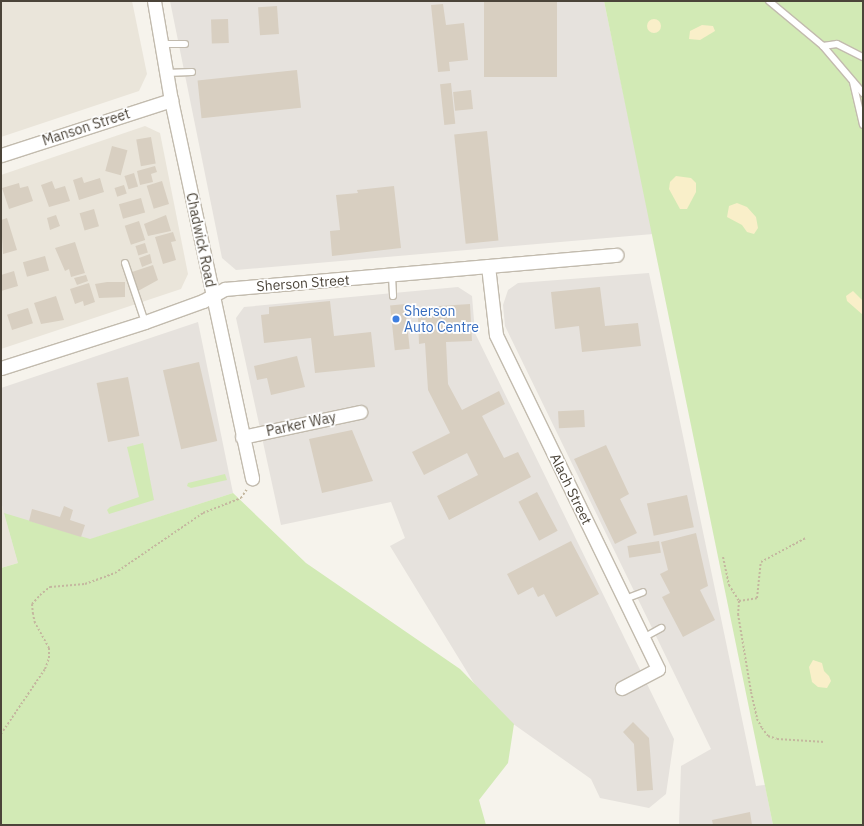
<!DOCTYPE html>
<html>
<head>
<meta charset="utf-8">
<style>
  body { margin:0 }
  #map { position:relative; width:864px; height:826px; overflow:hidden; background:#f6f3ec; font-family:"IBM Plex Sans",sans-serif }
  div>[style] { position:absolute }
  [style*='--x'] { left:calc(var(--x)*1px); top:calc(var(--y)*1px); width:calc(var(--w)*1px); rotate:calc(var(--a)*1deg) }
  .residential>* { inset:0; background:#eae5da }
  .industrial>* { inset:0; background:#e6e2dd }
  .green>* { inset:0; background:#d2eab5 }
  .sand>* { inset:0; background:#f9efc9 }
  .round { border-radius:50% }
  .building>* { inset:0; background:#d8cfc1; transform-origin:0 0 }
  .path>* { height:2px; margin-top:-1px; transform-origin:0; background:repeating-linear-gradient(90deg,#c4b79f 0 2px,transparent 0 4px) }
  .roads { filter:drop-shadow(1px 0 #c2bbae) drop-shadow(-1px 0 #c2bbae) drop-shadow(0 1px #c2bbae) drop-shadow(0 -1px #c2bbae) }
  .service>* { height:6px; margin:-3px; padding:0 3px; transform-origin:3px; border-radius:3px; background:#fff }
  .minor>* { height:13px; margin:-6.5px; padding:0 6.5px; transform-origin:6.5px; border-radius:6.5px; background:#fff }
  .dots>* { width:11px; height:11px; translate:-50% -50%; box-sizing:border-box; border:2px solid #fff; border-radius:50% }
  span { translate:-50% -50%; white-space:nowrap; text-align:center; line-height:1.15; -webkit-text-stroke:3.5px #fff; paint-order:stroke }
  .street-label { font-size:14px; color:#4b4439 }
  .shop-label { font-size:14px; color:#366cbe }
  .left { translate:0 -50%; text-align:left }
  .frame { position:absolute; inset:0; border:2px solid #4b4439; pointer-events:none }
</style>
</head>
<body>
<div id="map">
  <div class="residential">
    <div style="clip-path:polygon(1px 1px,132px 1px,147px 74px,139px 91px,1px 137px)"></div>
    <div style="clip-path:polygon(145px 126px,160px 133px,188px 274px,181px 289px,1px 349px,1px 175px)"></div>
    <div style="clip-path:polygon(1px 502px,18px 563px,1px 568px)"></div>
  </div>
  <div class="industrial">
    <div style="clip-path:polygon(170px 1px,604px 1px,653px 234px,236px 270px,222px 258px)"></div>
    <div style="clip-path:polygon(649px 273px,756px 786px,765px 785px,773px 825px,679px 825px,681px 766px,711px 749px,505px 326px,503px 305px,508px 290px,518px 283px)"></div>
    <div style="clip-path:polygon(458px 287px,472px 296px,475px 333px,674px 739px,666px 794px,649px 808px,600px 798px,591px 779px,488px 706px,390px 546px,405px 538px,391px 502px,281px 525px,236px 318px,244px 307px)"></div>
    <div style="clip-path:polygon(198px 322px,233px 493px,18px 563px,1px 502px,1px 388px)"></div>
  </div>
  <div class="green">
    <div style="clip-path:polygon(604px 1px,863px 1px,863px 825px,773px 825px)"></div>
    <div style="clip-path:polygon(143px 443px,154px 500px,109px 514px,107px 510px,110px 507px,139px 497px,127px 447px)"></div>
    <div style="clip-path:polygon(225px 474px,227px 480px,191px 488px,187px 486px,188px 483px)"></div>
    <div style="clip-path:polygon(233px 493px,306px 563px,460px 669px,514px 724px,508px 763px,479px 800px,486px 825px,1px 825px,1px 568px,18px 563px,4px 513px,90px 539px)"></div>
  </div>
  <div class="sand">
    <div class="round" style="left:647px;top:19px;width:14px;height:14px"></div>
    <div style="clip-path:polygon(702px 25px,713px 26px,715px 31px,700px 40px,689px 39px,690px 31px)"></div>
    <div style="clip-path:polygon(676px 176px,691px 178px,696px 183px,696px 192px,687px 209px,680px 209px,669px 189px,670px 182px)"></div>
    <div style="clip-path:polygon(737px 203px,747px 207px,756px 217px,758px 228px,754px 234px,747px 232px,742px 225px,727px 217px,729px 206px)"></div>
    <div style="clip-path:polygon(853px 291px,863px 301px,863px 315px,847px 301px,846px 296px)"></div>
    <div style="clip-path:polygon(813px 660px,822px 663px,824px 671px,829px 676px,831px 681px,827px 688px,818px 687px,812px 682px,809px 667px)"></div>
  </div>
  <div class="building">
    <div style="left:484px;top:1px;width:73px;height:76px"></div>
    <div style="clip-path:polygon(443px 4px,446px 25px,464px 23px,468px 60px,449px 62px,450px 71px,438px 72px,431px 5px)"></div>
    <div style="left:277px;top:6px;width:28px;height:19px;rotate:86deg"></div>
    <div style="left:228px;top:19px;width:24px;height:17px;rotate:88deg"></div>
    <div style="left:297px;top:70px;width:38px;height:100px;rotate:84deg"></div>
    <div style="left:451px;top:83px;width:41px;height:11px;rotate:84deg"></div>
    <div style="left:471px;top:90px;width:19px;height:18px;rotate:84deg"></div>
    <div style="left:487px;top:131px;width:110px;height:33px;rotate:84deg"></div>
    <div style="left:151px;top:137px;width:27px;height:15px;rotate:80deg"></div>
    <div style="left:112px;top:146px;width:16px;height:26px;rotate:15deg"></div>
    <div style="clip-path:polygon(155px 166px,157px 172px,151px 174px,153px 182px,140px 185px,137px 171px)"></div>
    <div style="left:134px;top:173px;width:14px;height:10px;rotate:73deg"></div>
    <div style="clip-path:polygon(82px 177px,84px 183px,100px 178px,104px 192px,79px 200px,73px 180px)"></div>
    <div style="clip-path:polygon(52px 181px,55px 189px,65px 186px,70px 201px,49px 207px,41px 185px)"></div>
    <div style="left:162px;top:181px;width:24px;height:16px;rotate:73deg"></div>
    <div style="clip-path:polygon(19px 183px,20px 188px,28px 186px,33px 201px,9px 209px,2px 188px)"></div>
    <div style="left:124px;top:185px;width:9px;height:10px;rotate:72deg"></div>
    <div style="clip-path:polygon(394px 186px,401px 248px,332px 256px,330px 231px,340px 230px,336px 195px,358px 193px,357px 190px)"></div>
    <div style="left:141px;top:198px;width:15px;height:23px;rotate:74deg"></div>
    <div style="left:94px;top:209px;width:18px;height:15px;rotate:74deg"></div>
    <div style="clip-path:polygon(56px 215px,60px 226px,50px 230px,47px 218px)"></div>
    <div style="clip-path:polygon(166px 215px,171px 231px,148px 236px,144px 224px)"></div>
    <div style="clip-path:polygon(7px 218px,17px 250px,3px 254px,1px 220px)"></div>
    <div style="left:139px;top:221px;width:20px;height:15px;rotate:72deg"></div>
    <div style="clip-path:polygon(173px 232px,176px 241px,171px 242px,176px 260px,163px 264px,155px 237px)"></div>
    <div style="clip-path:polygon(75px 242px,85px 273px,71px 277px,69px 269px,65px 271px,55px 248px)"></div>
    <div style="left:145px;top:243px;width:10px;height:10px;rotate:73deg"></div>
    <div style="clip-path:polygon(150px 254px,152px 263px,142px 267px,139px 258px)"></div>
    <div style="left:45px;top:256px;width:15px;height:23px;rotate:74deg"></div>
    <div style="clip-path:polygon(153px 265px,158px 280px,138px 291px,132px 272px)"></div>
    <div style="clip-path:polygon(14px 271px,18px 286px,1px 291px,1px 275px)"></div>
    <div style="clip-path:polygon(86px 275px,88px 281px,77px 285px,74px 278px)"></div>
    <div style="clip-path:polygon(107px 282px,125px 282px,125px 297px,99px 298px,95px 284px)"></div>
    <div style="clip-path:polygon(89px 283px,95px 302px,84px 306px,83px 301px,75px 304px,70px 289px)"></div>
    <div style="clip-path:polygon(600px 287px,605px 326px,638px 323px,641px 346px,582px 352px,579px 326px,555px 329px,551px 292px)"></div>
    <div style="clip-path:polygon(56px 296px,64px 320px,41px 324px,34px 303px)"></div>
    <div style="clip-path:polygon(330px 301px,334px 336px,371px 332px,375px 367px,315px 373px,311px 338px,264px 343px,261px 315px,269px 314px,269px 307px)"></div>
    <div style="left:405px;top:304px;width:45px;height:15px;rotate:84deg"></div>
    <div style="clip-path:polygon(470px 304px,472px 341px,446px 342px,448px 384px,462px 410px,499px 391px,505px 404px,482px 416px,504px 458px,518px 452px,531px 477px,449px 520px,437px 496px,478px 475px,467px 453px,424px 475px,412px 452px,450px 433px,428px 390px,425px 343px,419px 344px,418px 317px,440px 316px,439px 306px)"></div>
    <div style="left:28px;top:308px;width:16px;height:22px;rotate:72deg"></div>
    <div style="clip-path:polygon(297px 356px,305px 387px,271px 395px,267px 378px,257px 380px,254px 366px)"></div>
    <div style="left:199px;top:362px;width:81px;height:37px;rotate:77deg"></div>
    <div style="left:128px;top:377px;width:60px;height:32px;rotate:79deg"></div>
    <div style="left:584px;top:410px;width:17px;height:26px;rotate:87deg"></div>
    <div style="clip-path:polygon(352px 430px,373px 481px,322px 493px,309px 439px)"></div>
    <div style="clip-path:polygon(606px 445px,629px 494px,620px 499px,637px 533px,615px 544px,574px 459px)"></div>
    <div style="left:537px;top:492px;width:44px;height:21px;rotate:62deg"></div>
    <div style="left:687px;top:495px;width:33px;height:41px;rotate:78deg"></div>
    <div style="clip-path:polygon(64px 506px,73px 510px,70px 520px,85px 525px,81px 537px,29px 521px,32px 509px,60px 517px)"></div>
    <div style="clip-path:polygon(696px 533px,708px 586px,700px 590px,715px 620px,683px 637px,662px 597px,670px 593px,660px 574px,668px 570px,661px 542px)"></div>
    <div style="clip-path:polygon(571px 541px,599px 594px,556px 617px,544px 594px,538px 597px,533px 587px,518px 595px,507px 574px)"></div>
    <div style="left:659px;top:541px;width:12px;height:32px;rotate:81deg"></div>
    <div style="clip-path:polygon(633px 722px,649px 738px,653px 790px,637px 791px,634px 744px,623px 732px)"></div>
    <div style="clip-path:polygon(750px 812px,752px 825px,713px 825px,712px 820px)"></div>
  </div>
  <div class="path">
    <div style="--x:723;--y:557;--w:29;--a:78"></div>
    <div style="--x:729;--y:585;--w:19;--a:58"></div>
    <div style="--x:739;--y:601;--w:13;--a:94"></div>
    <div style="--x:738;--y:614;--w:79;--a:80.5"></div>
    <div style="--x:751;--y:692;--w:28;--a:77"></div>
    <div style="--x:757;--y:719;--w:10;--a:61"></div>
    <div style="--x:762;--y:728;--w:10;--a:53"></div>
    <div style="--x:768;--y:736;--w:9;--a:18"></div>
    <div style="--x:777;--y:739;--w:48;--a:3.6"></div>
    <div style="--x:739;--y:601;--w:18;--a:-9"></div>
    <div style="--x:757;--y:598;--w:36;--a:-84"></div>
    <div style="--x:761;--y:562;--w:51;--a:-28.1"></div>
    <div style="--x:1;--y:734;--w:78;--a:-55.9"></div>
    <div style="--x:45;--y:669;--w:12;--a:-70"></div>
    <div style="--x:49;--y:658;--w:10;--a:-90"></div>
    <div style="--x:49;--y:648;--w:29;--a:-119"></div>
    <div style="--x:35;--y:623;--w:9;--a:-103"></div>
    <div style="--x:33;--y:614;--w:10;--a:-96"></div>
    <div style="--x:32;--y:604;--w:12;--a:-48"></div>
    <div style="--x:40;--y:595;--w:13;--a:-39"></div>
    <div style="--x:50;--y:587;--w:35;--a:-5"></div>
    <div style="--x:85;--y:584;--w:32;--a:-20"></div>
    <div style="--x:115;--y:573;--w:107;--a:-34.3"></div>
    <div style="--x:203;--y:513;--w:41;--a:-21.5"></div>
    <div style="--x:241;--y:498;--w:11;--a:-56"></div>
  </div>
  <div class="roads">
    <div class="service">
      <div style="--x:769;--y:1;--w:70;--a:39.8"></div>
      <div style="--x:823;--y:46;--w:62;--a:49.6"></div>
      <div style="--x:162;--y:44;--w:23;--a:0"></div>
      <div style="--x:823;--y:46;--w:14;--a:-8"></div>
      <div style="--x:837;--y:44;--w:29;--a:27"></div>
      <div style="--x:166;--y:73;--w:26;--a:-2"></div>
      <div style="--x:853;--y:82;--w:44;--a:76.9"></div>
      <div style="--x:125;--y:263;--w:62;--a:71.3"></div>
      <div style="--x:392;--y:276;--w:20;--a:87"></div>
      <div style="--x:625;--y:599;--w:19;--a:-21"></div>
      <div style="--x:643;--y:638;--w:21;--a:-29"></div>
    </div>
    <div class="minor">
      <div style="--x:154;--y:1;--w:100;--a:80.3"></div>
      <div style="--x:171;--y:100;--w:387;--a:77.9"></div>
      <div style="--x:1;--y:155;--w:179;--a:-17.9"></div>
      <div style="--x:488;--y:266;--w:69;--a:83.4"></div>
      <div style="--x:496;--y:335;--w:371;--a:64.1"></div>
      <div style="--x:658;--y:669;--w:41;--a:152.2"></div>
      <div style="--x:1;--y:368;--w:151;--a:-17.7"></div>
      <div style="--x:145;--y:322;--w:62;--a:-19.9"></div>
      <div style="--x:203;--y:301;--w:25;--a:-29"></div>
      <div style="--x:225;--y:289;--w:393;--a:-5"></div>
      <div style="--x:242;--y:437;--w:121;--a:-12"></div>
    </div>
  </div>
  <div class="dots">
    <div style="left:396px;top:319px;background:#3f7fe0"></div>
  </div>
  <div class="street-label">
    <span style="left:86px;top:127px;rotate:-18deg">Manson Street</span>
    <span style="left:201px;top:240px;rotate:78deg">Chadwick Road</span>
    <span style="left:303px;top:283px;rotate:-4deg">Sherson Street</span>
    <span style="left:301px;top:424px;rotate:-12deg">Parker Way</span>
    <span style="left:571px;top:489px;rotate:64deg">Alach Street</span>
  </div>
  <div class="shop-label">
    <span class="left" style="left:404px;top:319px">Sherson<br>Auto Centre</span>
  </div>
  <div class="frame"></div>
</div>
</body>
</html>
